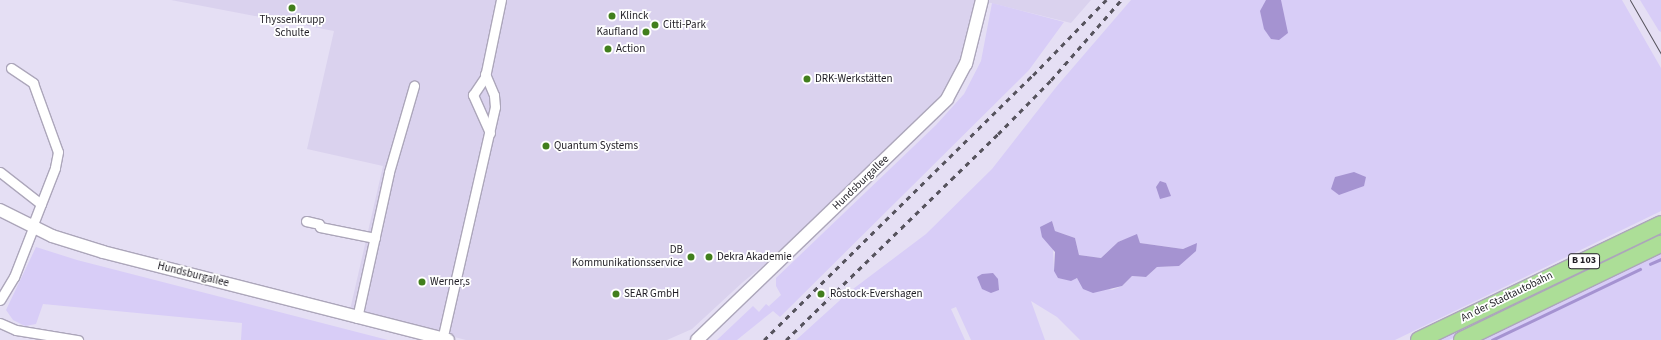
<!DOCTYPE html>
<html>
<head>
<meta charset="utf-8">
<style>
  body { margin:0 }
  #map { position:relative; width:1661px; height:340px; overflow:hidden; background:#e5dff4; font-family:"Source Sans 3",sans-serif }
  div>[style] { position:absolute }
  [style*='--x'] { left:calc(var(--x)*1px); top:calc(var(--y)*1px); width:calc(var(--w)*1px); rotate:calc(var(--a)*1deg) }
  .built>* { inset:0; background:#dad2ee }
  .green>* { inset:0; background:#d8cdf7 }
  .water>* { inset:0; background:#a593d1 }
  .stream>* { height:2.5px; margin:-1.25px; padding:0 1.25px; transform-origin:1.25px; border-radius:1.25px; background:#a593d1 }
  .roads { filter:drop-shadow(1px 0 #aca6ba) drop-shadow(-1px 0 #aca6ba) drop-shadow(0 1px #aca6ba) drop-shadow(0 -1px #aca6ba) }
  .minor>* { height:9px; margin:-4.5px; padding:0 4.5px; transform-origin:4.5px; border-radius:4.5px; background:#fff }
  .tertiary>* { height:12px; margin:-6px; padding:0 6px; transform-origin:6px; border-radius:6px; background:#fff }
  .trunk>* { height:16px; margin:-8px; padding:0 8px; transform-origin:8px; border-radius:8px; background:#acde97 }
  .tram>* { height:1px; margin:-0.5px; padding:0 0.5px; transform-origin:0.5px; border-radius:0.5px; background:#56535d }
  .rail>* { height:2.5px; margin-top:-1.25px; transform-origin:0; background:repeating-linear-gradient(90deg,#56535d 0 5px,transparent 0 10px) }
  .dots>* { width:11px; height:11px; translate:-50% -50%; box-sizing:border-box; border:2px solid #fff; border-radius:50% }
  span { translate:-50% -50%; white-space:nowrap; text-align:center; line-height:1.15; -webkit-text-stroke:3.5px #fff; paint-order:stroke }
  .shield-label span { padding:1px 3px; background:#fff; border:1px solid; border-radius:3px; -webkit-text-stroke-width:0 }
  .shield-label { font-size:10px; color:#1f1d24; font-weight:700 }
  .poi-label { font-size:11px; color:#1f1d24 }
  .left { translate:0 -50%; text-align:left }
  .right { translate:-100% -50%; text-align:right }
  .street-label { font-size:11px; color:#1f1d24 }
</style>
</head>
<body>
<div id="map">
  <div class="built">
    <div style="clip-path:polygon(171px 0,979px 0,966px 49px,952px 81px,933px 105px,812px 226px,743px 282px,692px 329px,667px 340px,466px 340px,350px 310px,383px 166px,307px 149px,334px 31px)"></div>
    <div style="clip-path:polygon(979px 0,1091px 0,1071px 23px)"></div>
  </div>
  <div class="green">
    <div style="clip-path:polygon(evenodd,1131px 0,1622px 0,1661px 68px,1661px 211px,1395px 340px,1080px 340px,1057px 317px,1031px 301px,1045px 340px,971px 340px,956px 307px,951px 309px,965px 340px,796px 340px,849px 292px,926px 234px,992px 169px,1057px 86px,1131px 0,1052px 221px,1055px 231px,1075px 238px,1079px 255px,1101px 258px,1118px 242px,1137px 235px,1140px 243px,1183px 249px,1197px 244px,1179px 266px,1157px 267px,1146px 277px,1132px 276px,1122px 286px,1112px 290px,1054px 271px,1052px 221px)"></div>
    <div style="clip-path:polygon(1640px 0,1661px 0,1661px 32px,1659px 31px)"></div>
    <div style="clip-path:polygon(992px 3px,1064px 22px,1029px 70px,780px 317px,773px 311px,737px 340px,717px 340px,753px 306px,759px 312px,766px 304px,771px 308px,769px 306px,781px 295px,776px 286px,776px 278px,936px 125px,964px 94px,981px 61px)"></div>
    <div style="clip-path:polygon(1661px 232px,1661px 238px,1449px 340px,1435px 340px)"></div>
    <div style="clip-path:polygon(36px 247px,77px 260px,388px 340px,241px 340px,242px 323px,43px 304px,36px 324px,25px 326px,13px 320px,6px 310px)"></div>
    <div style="clip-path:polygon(1661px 251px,1661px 340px,1474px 340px)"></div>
  </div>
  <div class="water">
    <div style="clip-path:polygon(1266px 0,1281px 0,1288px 33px,1279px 40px,1271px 39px,1264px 29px,1260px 11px)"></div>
    <div style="clip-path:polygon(1354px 172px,1366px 177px,1364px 186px,1339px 195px,1331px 189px,1335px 177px)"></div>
    <div style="clip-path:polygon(1160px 181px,1166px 183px,1171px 196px,1160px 199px,1156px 187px)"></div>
    <div style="clip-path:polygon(1052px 221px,1055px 231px,1075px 238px,1079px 255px,1101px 258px,1118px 242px,1137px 234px,1140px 243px,1183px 249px,1197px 243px,1196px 251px,1179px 266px,1157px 267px,1146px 277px,1132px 276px,1122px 286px,1093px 293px,1083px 289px,1077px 278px,1071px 281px,1058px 278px,1054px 271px,1055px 252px,1042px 237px,1040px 227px)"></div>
    <div style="clip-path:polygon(993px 273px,998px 279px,999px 290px,991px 293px,982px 289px,977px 277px,982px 274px)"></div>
  </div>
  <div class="stream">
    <div style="--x:1650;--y:264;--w:12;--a:-24"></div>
    <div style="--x:1492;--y:340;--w:164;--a:-25.6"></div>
  </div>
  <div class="roads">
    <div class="minor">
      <div style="--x:11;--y:68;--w:27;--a:34"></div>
      <div style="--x:33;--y:83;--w:73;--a:70.1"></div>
      <div style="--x:58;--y:152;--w:16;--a:101"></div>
      <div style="--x:55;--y:168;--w:63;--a:111.3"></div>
      <div style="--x:490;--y:133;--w:42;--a:-114.1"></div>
      <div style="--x:473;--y:95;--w:22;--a:-56"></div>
      <div style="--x:485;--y:77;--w:79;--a:-78.3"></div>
      <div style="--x:0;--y:172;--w:52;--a:38"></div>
      <div style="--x:306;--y:221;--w:13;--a:13"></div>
      <div style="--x:319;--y:224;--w:3;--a:72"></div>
      <div style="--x:320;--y:227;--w:56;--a:11.3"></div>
      <div style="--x:0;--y:300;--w:27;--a:-59"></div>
      <div style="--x:14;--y:277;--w:53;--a:-68.8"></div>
      <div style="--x:357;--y:318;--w:149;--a:-77.6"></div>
      <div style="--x:389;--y:172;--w:90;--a:-73.8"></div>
      <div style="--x:0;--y:323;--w:17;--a:24"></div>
      <div style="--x:16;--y:330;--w:63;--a:9.2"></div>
      <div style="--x:442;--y:340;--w:239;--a:-77.2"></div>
      <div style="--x:495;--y:107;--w:12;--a:-95"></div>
      <div style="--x:494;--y:95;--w:23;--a:-113"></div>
    </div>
    <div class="tertiary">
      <div style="--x:0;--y:210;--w:58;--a:26.6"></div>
      <div style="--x:52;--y:236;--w:53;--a:17.4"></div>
      <div style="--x:103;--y:252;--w:356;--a:14.3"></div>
      <div style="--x:697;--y:340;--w:347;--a:-43.9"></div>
      <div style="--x:947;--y:99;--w:40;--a:-62"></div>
      <div style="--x:966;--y:64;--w:66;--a:-76"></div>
    </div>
    <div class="trunk">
      <div style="--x:1419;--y:340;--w:268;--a:-25.6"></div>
      <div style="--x:1462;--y:340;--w:221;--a:-25.8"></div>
    </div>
  </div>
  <div class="tram">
    <div style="--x:1630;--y:0;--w:62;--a:60.1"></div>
  </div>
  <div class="rail">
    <div style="--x:764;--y:340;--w:378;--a:-44.6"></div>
    <div style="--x:1033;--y:75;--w:105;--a:-45.8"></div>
    <div style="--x:786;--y:340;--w:296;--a:-44.2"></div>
    <div style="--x:998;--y:134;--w:76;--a:-45.5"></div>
    <div style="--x:1051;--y:80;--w:106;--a:-48.8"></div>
  </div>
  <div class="dots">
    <div style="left:292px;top:8px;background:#427f1d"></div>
    <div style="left:612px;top:16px;background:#427f1d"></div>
    <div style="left:655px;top:25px;background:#427f1d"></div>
    <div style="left:646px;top:32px;background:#427f1d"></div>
    <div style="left:608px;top:49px;background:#427f1d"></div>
    <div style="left:807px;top:79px;background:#427f1d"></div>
    <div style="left:546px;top:146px;background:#427f1d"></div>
    <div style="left:691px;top:257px;background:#427f1d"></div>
    <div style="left:709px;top:257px;background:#427f1d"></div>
    <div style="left:422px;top:282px;background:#427f1d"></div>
    <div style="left:616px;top:294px;background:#427f1d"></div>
    <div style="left:821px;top:294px;background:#427f1d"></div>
  </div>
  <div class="shield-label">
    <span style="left:1584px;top:261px">B 103</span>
  </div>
  <div class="poi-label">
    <span class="left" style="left:620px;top:16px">Klinck</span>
    <span style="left:292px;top:27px">Thyssenkrupp<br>Schulte</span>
    <span class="left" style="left:663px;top:25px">Citti-Park</span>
    <span class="right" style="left:638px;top:32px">Kaufland</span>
    <span class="left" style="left:616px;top:49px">Action</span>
    <span class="left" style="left:815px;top:79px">DRK-Werkstätten</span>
    <span class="left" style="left:554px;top:146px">Quantum Systems</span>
    <span class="right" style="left:683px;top:257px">DB<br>Kommunikationsservice</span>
    <span class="left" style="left:717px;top:257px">Dekra Akademie</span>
    <span class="left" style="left:430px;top:282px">Werner,s</span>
    <span class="left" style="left:624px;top:294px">SEAR GmbH</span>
    <span class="left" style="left:830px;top:294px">Rostock-Evershagen</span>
  </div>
  <div class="street-label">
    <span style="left:861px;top:183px;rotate:-44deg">Hundsburgallee</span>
    <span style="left:193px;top:275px;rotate:14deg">Hundsburgallee</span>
    <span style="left:1507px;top:297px;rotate:-26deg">An der Stadtautobahn</span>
  </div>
</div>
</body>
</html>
